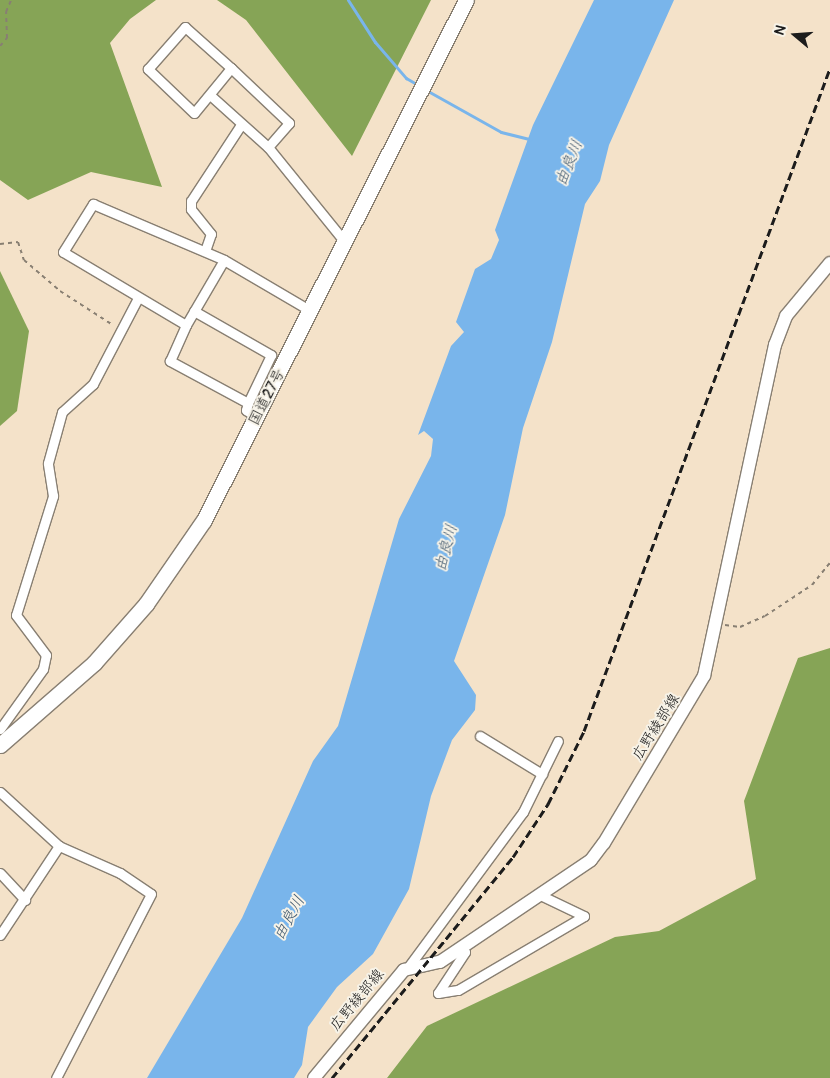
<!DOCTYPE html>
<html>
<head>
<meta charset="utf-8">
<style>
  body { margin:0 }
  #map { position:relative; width:830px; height:1078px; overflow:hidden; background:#f4e2c9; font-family:Pangolin,"Klee One",sans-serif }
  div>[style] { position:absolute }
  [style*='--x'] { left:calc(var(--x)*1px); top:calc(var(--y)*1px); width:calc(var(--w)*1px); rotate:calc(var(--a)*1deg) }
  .forest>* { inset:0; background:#86a456 }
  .water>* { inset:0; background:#79b5eb }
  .stream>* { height:3px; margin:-1.5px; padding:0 1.5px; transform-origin:1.5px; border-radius:1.5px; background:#79b5eb }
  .path>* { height:2px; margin-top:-1px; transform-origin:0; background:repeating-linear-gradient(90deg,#887f72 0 4px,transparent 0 8px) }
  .roads { filter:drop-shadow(1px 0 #887f72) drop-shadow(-1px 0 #887f72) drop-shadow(0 1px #887f72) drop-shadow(0 -1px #887f72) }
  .minor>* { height:9px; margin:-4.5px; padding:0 4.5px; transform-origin:4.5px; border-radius:4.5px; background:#fff }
  .secondary>* { height:12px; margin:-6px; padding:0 6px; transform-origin:6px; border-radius:6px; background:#fff }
  .trunk>* { height:15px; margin:-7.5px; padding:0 7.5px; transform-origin:7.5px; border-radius:7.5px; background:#fff }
  .rail>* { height:3px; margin-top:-1.5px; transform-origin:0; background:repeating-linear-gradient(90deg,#1c1c1c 0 8px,transparent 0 12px) }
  span { translate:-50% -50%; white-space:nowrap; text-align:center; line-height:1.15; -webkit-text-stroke:4px #f7f3e8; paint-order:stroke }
  .street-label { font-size:15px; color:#1c1c1c }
  .water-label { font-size:16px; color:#41596f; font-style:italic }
  .north { position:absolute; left:770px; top:10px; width:50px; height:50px; -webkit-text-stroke:4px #f7f3e8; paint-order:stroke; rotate:288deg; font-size:14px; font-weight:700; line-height:20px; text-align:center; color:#1c1c1c }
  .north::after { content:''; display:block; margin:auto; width:18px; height:22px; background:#1c1c1c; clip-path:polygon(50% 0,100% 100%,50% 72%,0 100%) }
</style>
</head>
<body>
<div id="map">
  <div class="forest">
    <div style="clip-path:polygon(0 0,156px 0,130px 19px,110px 43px,162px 187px,91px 172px,28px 200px,0 180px)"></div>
    <div style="clip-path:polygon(217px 0,431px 0,352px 156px,246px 20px)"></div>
    <div style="clip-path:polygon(0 271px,29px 331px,17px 411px,0 426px)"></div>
    <div style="clip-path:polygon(830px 648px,830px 1078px,387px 1078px,427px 1026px,615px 937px,659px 931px,756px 879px,744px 801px,798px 658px)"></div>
  </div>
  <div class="water">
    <div style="clip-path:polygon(594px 0,674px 0,609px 145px,600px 181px,585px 204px,552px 342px,523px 428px,505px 515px,454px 661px,476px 695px,475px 710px,452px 740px,431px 796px,409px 889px,373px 954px,337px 987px,308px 1027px,302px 1065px,294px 1078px,147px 1078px,242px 918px,313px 761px,338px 726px,399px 519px,431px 456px,433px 439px,424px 431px,418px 435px,451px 346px,464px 332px,456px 322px,475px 269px,491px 259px,499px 240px,495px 230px,533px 125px)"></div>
  </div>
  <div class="stream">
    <div style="--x:348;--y:0;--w:50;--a:57.3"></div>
    <div style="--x:375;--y:42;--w:48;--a:49.3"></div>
    <div style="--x:406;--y:78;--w:14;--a:30"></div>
    <div style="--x:426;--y:90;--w:86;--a:29.2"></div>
    <div style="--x:501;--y:132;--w:30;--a:14"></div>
  </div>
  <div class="path">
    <div style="--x:0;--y:46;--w:11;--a:-49"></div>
    <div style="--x:7;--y:38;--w:26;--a:-92"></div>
    <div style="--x:6;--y:12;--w:13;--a:-67"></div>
    <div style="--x:0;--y:244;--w:18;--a:-6"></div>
    <div style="--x:18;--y:242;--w:19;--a:72"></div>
    <div style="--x:24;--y:260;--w:48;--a:40.7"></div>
    <div style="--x:60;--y:291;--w:63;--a:32.7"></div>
    <div style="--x:725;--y:625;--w:15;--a:8"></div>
    <div style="--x:740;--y:627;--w:27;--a:-24"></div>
    <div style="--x:765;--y:616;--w:56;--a:-33.4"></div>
    <div style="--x:812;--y:585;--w:28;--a:-51"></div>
  </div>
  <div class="roads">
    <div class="minor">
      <div style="--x:231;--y:68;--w:58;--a:129.4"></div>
      <div style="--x:194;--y:113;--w:64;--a:-136.3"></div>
      <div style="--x:148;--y:69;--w:56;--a:-48.6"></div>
      <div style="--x:185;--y:27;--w:62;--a:41.7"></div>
      <div style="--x:231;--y:68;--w:80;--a:43.5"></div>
      <div style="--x:289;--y:123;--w:32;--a:131"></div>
      <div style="--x:210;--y:95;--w:78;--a:41.9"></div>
      <div style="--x:268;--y:147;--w:122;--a:51"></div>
      <div style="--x:205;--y:251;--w:18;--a:-71"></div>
      <div style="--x:211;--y:234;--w:32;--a:-129"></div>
      <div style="--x:191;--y:209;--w:8;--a:-90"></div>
      <div style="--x:191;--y:201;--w:90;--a:-56.8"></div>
      <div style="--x:194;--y:311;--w:89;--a:29.7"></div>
      <div style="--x:271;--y:355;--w:53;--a:115.6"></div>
      <div style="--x:186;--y:325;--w:75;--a:-59.7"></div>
      <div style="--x:257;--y:417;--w:13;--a:-148"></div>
      <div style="--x:246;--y:410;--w:7;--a:-74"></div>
      <div style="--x:248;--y:403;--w:89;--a:-151.7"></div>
      <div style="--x:170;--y:361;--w:39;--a:-66"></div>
      <div style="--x:186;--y:325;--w:143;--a:-149.3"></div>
      <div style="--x:63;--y:252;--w:57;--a:-58"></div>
      <div style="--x:93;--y:204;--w:142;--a:23.1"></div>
      <div style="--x:224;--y:260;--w:101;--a:30.4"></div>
      <div style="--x:0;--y:729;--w:74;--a:-54.4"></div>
      <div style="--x:43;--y:669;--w:14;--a:-78"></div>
      <div style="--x:46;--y:655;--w:50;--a:-126.9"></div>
      <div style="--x:16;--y:615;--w:125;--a:-72.7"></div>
      <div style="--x:53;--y:496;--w:33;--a:-99"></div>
      <div style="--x:48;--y:463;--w:53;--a:-74.6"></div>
      <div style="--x:62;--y:412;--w:42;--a:-42.1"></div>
      <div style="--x:93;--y:384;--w:97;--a:-62.4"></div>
      <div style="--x:480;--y:736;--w:73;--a:31.5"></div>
      <div style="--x:0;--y:792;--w:80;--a:42.5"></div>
      <div style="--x:59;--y:846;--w:67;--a:23.9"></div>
      <div style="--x:120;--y:873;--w:37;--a:34"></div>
      <div style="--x:151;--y:894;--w:207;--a:117.3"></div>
      <div style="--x:0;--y:873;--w:37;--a:47"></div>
      <div style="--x:0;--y:935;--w:107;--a:-56.5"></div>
      <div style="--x:460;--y:947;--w:7;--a:45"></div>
      <div style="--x:465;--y:952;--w:49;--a:123.4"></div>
      <div style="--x:438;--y:993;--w:20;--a:-9"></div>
      <div style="--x:458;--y:990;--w:146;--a:-30.4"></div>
      <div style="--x:584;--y:916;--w:51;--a:-154.4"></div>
      <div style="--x:409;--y:966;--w:192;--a:-53.5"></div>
      <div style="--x:523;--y:812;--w:79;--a:-63.8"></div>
    </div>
    <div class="secondary">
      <div style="--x:314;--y:1078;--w:141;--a:-50.2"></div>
      <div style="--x:404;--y:970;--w:37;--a:-13"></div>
      <div style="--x:440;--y:962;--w:182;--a:-34"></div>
      <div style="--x:591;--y:860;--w:21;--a:-53"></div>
      <div style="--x:604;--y:843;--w:195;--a:-59.1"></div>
      <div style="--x:704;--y:676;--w:339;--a:-77.9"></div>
      <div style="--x:775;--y:345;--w:31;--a:-69"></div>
      <div style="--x:786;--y:316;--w:69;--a:-50.3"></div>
    </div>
    <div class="trunk">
      <div style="--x:0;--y:745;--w:125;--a:-41.1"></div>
      <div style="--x:94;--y:663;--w:79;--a:-48.6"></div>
      <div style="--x:146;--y:604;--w:102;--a:-55.4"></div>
      <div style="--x:204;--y:520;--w:582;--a:-63.26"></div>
    </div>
  </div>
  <div class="rail">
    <div style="--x:332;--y:1078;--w:286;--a:-50.7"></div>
    <div style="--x:513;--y:857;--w:64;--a:-56.6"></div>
    <div style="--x:548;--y:804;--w:81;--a:-63.7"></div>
    <div style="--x:584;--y:731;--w:707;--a:-69.64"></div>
  </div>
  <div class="street-label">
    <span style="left:267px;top:397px;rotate:-63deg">国道27号</span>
    <span style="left:656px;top:727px;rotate:-58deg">広野綾部線</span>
    <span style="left:357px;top:1000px;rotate:-50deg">広野綾部線</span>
  </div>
  <div class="water-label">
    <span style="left:569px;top:163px;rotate:-68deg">由良川</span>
    <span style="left:446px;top:548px;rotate:-75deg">由良川</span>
    <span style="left:289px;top:918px;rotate:-61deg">由良川</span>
  </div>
  <div class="north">N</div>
</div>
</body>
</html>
